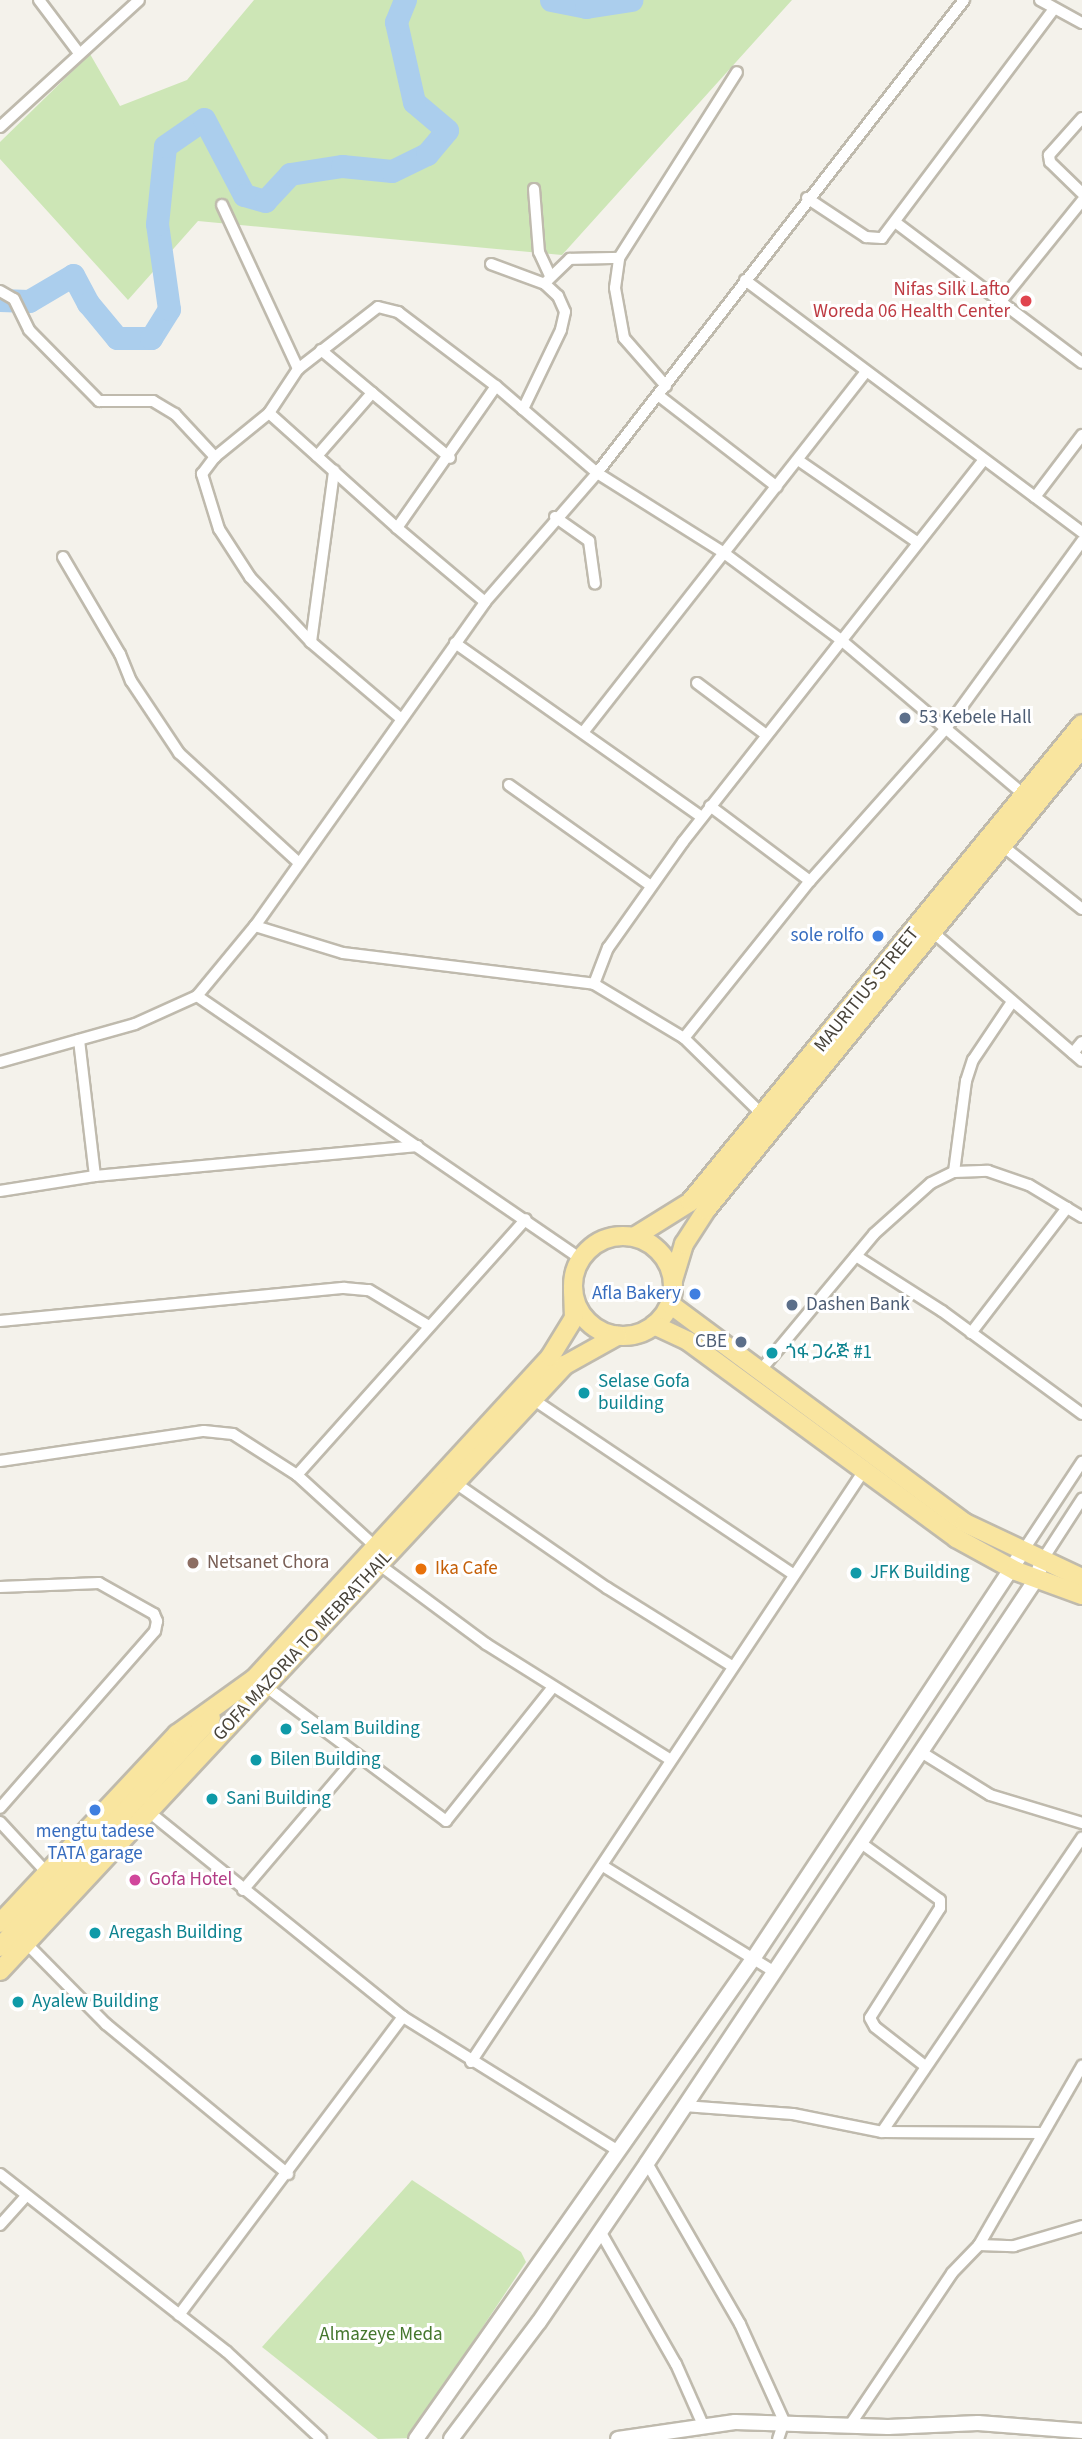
<!DOCTYPE html>
<html>
<head>
<meta charset="utf-8">
<style>
  body { margin:0 }
  #map { position:relative; width:1082px; height:2439px; overflow:hidden; background:#f4f2eb; font-family:"Source Sans 3","Noto Sans Ethiopic",sans-serif }
  div>[style] { position:absolute }
  [style*='--x'] { left:calc(var(--x)*1px); top:calc(var(--y)*1px); width:calc(var(--w)*1px); rotate:calc(var(--a)*1deg) }
  .green>* { inset:0; background:#cde6b6 }
  .river>* { height:23px; margin:-11.5px; padding:0 11.5px; transform-origin:11.5px; border-radius:11.5px; background:#abceed }
  .roads { filter:drop-shadow(2px 0 #bfbaad) drop-shadow(-2px 0 #bfbaad) drop-shadow(0 2px #bfbaad) drop-shadow(0 -2px #bfbaad) }
  .minor>* { height:10px; margin:-5px; padding:0 5px; transform-origin:5px; border-radius:5px; background:#fff }
  .tertiary>* { height:14px; margin:-7px; padding:0 7px; transform-origin:7px; border-radius:7px; background:#fff }
  .primary>* { height:18px; margin:-9px; padding:0 9px; transform-origin:9px; border-radius:9px; background:#f9e59f }
  .primary>.ring { margin:-9px; padding:0; box-sizing:content-box; background:none; border:18px solid #f9e59f; border-radius:50% }
  .dots>* { width:19px; height:19px; translate:-50% -50%; box-sizing:border-box; border:4px solid #fff; border-radius:50% }
  span { translate:-50% -50%; white-space:nowrap; text-align:center; line-height:1.15; -webkit-text-stroke:6px #fff; paint-order:stroke }
  .health-label { font-size:19px; color:#be3a42 }
  .right { translate:-100% -50%; text-align:right }
  .service-label { font-size:19px; color:#4e5e75 }
  .left { translate:0 -50%; text-align:left }
  .shop-label { font-size:19px; color:#366cbe }
  .street-label { font-size:19px; color:#484339 }
  .culture-label { font-size:19px; color:#0d838f }
  .education-label { font-size:19px; color:#785e54 }
  .food-label { font-size:19px; color:#c56008 }
  .hotel-label { font-size:19px; color:#b23c85 }
  .park-label { font-size:19px; color:#45772e }
</style>
</head>
<body>
<div id="map">
  <div class="green">
    <div style="clip-path:polygon(254px 0,792px 0,562px 255px,198px 221px,128px 300px,0 159px,0 142px,90px 54px,120px 106px,187px 80px)"></div>
    <div style="clip-path:polygon(412px 2180px,521px 2252px,526px 2262px,409px 2438px,378px 2439px,262px 2347px)"></div>
  </div>
  <div class="river">
    <div style="--x:551;--y:0;--w:36;--a:11"></div>
    <div style="--x:586;--y:7;--w:46;--a:-8.8"></div>
    <div style="--x:0;--y:300;--w:29;--a:2"></div>
    <div style="--x:29;--y:301;--w:51;--a:-30.6"></div>
    <div style="--x:73;--y:275;--w:32;--a:62"></div>
    <div style="--x:88;--y:303;--w:45;--a:50.4"></div>
    <div style="--x:117;--y:338;--w:34;--a:0"></div>
    <div style="--x:151;--y:338;--w:34;--a:-58"></div>
    <div style="--x:169;--y:309;--w:86;--a:-98"></div>
    <div style="--x:157;--y:224;--w:78;--a:-84.1"></div>
    <div style="--x:165;--y:146;--w:47;--a:-34.7"></div>
    <div style="--x:204;--y:119;--w:86;--a:62.2"></div>
    <div style="--x:244;--y:195;--w:22;--a:16"></div>
    <div style="--x:265;--y:201;--w:37;--a:-47"></div>
    <div style="--x:290;--y:174;--w:53;--a:-8.7"></div>
    <div style="--x:342;--y:166;--w:50;--a:5.7"></div>
    <div style="--x:392;--y:171;--w:39;--a:-26"></div>
    <div style="--x:427;--y:154;--w:31;--a:-50"></div>
    <div style="--x:447;--y:130;--w:43;--a:-139.7"></div>
    <div style="--x:414;--y:102;--w:82;--a:-102.7"></div>
    <div style="--x:396;--y:22;--w:24;--a:-68"></div>
  </div>
  <div class="roads">
    <div class="minor">
      <div style="--x:39;--y:0;--w:66;--a:53"></div>
      <div style="--x:1040;--y:0;--w:48;--a:28.7"></div>
      <div style="--x:1082;--y:118;--w:50;--a:131.7"></div>
      <div style="--x:1049;--y:155;--w:7;--a:82"></div>
      <div style="--x:1050;--y:162;--w:45;--a:44.1"></div>
      <div style="--x:0;--y:127;--w:188;--a:-42.4"></div>
      <div style="--x:534;--y:189;--w:63;--a:85.5"></div>
      <div style="--x:539;--y:252;--w:26;--a:65"></div>
      <div style="--x:807;--y:198;--w:71;--a:33.5"></div>
      <div style="--x:866;--y:237;--w:16;--a:4"></div>
      <div style="--x:882;--y:238;--w:285;--a:-53.1"></div>
      <div style="--x:222;--y:205;--w:181;--a:65.1"></div>
      <div style="--x:895;--y:222;--w:234;--a:37"></div>
      <div style="--x:491;--y:264;--w:58;--a:20.3"></div>
      <div style="--x:545;--y:284;--w:18;--a:43"></div>
      <div style="--x:558;--y:296;--w:17;--a:66"></div>
      <div style="--x:565;--y:312;--w:18;--a:103"></div>
      <div style="--x:561;--y:330;--w:88;--a:115.7"></div>
      <div style="--x:745;--y:280;--w:421;--a:36.8"></div>
      <div style="--x:547;--y:281;--w:32;--a:-44"></div>
      <div style="--x:570;--y:259;--w:49;--a:-1.2"></div>
      <div style="--x:0;--y:291;--w:16;--a:30"></div>
      <div style="--x:14;--y:299;--w:34;--a:64"></div>
      <div style="--x:29;--y:330;--w:100;--a:45.4"></div>
      <div style="--x:99;--y:401;--w:54;--a:0"></div>
      <div style="--x:153;--y:401;--w:26;--a:31"></div>
      <div style="--x:175;--y:414;--w:59;--a:47.1"></div>
      <div style="--x:1002;--y:300;--w:127;--a:-51.1"></div>
      <div style="--x:321;--y:350;--w:168;--a:39.9"></div>
      <div style="--x:666;--y:386;--w:64;--a:-131.2"></div>
      <div style="--x:624;--y:338;--w:51;--a:-100.2"></div>
      <div style="--x:615;--y:288;--w:30;--a:-82"></div>
      <div style="--x:619;--y:258;--w:220;--a:-57.6"></div>
      <div style="--x:658;--y:395;--w:150;--a:37.7"></div>
      <div style="--x:269;--y:413;--w:172;--a:41.9"></div>
      <div style="--x:317;--y:456;--w:84;--a:-48.9"></div>
      <div style="--x:798;--y:460;--w:145;--a:34.6"></div>
      <div style="--x:1035;--y:497;--w:78;--a:-52.8"></div>
      <div style="--x:555;--y:517;--w:42;--a:35.2"></div>
      <div style="--x:589;--y:541;--w:43;--a:82.1"></div>
      <div style="--x:63;--y:557;--w:113;--a:59.6"></div>
      <div style="--x:120;--y:654;--w:29;--a:68"></div>
      <div style="--x:131;--y:681;--w:87;--a:56.3"></div>
      <div style="--x:179;--y:753;--w:161;--a:42.5"></div>
      <div style="--x:485;--y:602;--w:115;--a:-139.9"></div>
      <div style="--x:397;--y:528;--w:173;--a:-55.1"></div>
      <div style="--x:311;--y:642;--w:173;--a:-82.3"></div>
      <div style="--x:455;--y:643;--w:302;--a:35.2"></div>
      <div style="--x:697;--y:683;--w:85;--a:36.9"></div>
      <div style="--x:399;--y:717;--w:116;--a:-139.6"></div>
      <div style="--x:311;--y:642;--w:89;--a:-133.2"></div>
      <div style="--x:250;--y:577;--w:57;--a:-122.9"></div>
      <div style="--x:219;--y:529;--w:58;--a:-107.2"></div>
      <div style="--x:202;--y:474;--w:21;--a:-53"></div>
      <div style="--x:215;--y:457;--w:70;--a:-39.2"></div>
      <div style="--x:269;--y:413;--w:53;--a:-56.6"></div>
      <div style="--x:298;--y:369;--w:101;--a:-37.8"></div>
      <div style="--x:378;--y:307;--w:21;--a:14"></div>
      <div style="--x:398;--y:312;--w:123;--a:37.1"></div>
      <div style="--x:496;--y:386;--w:133;--a:40.7"></div>
      <div style="--x:597;--y:473;--w:150;--a:32.2"></div>
      <div style="--x:724;--y:553;--w:146;--a:36.6"></div>
      <div style="--x:841;--y:640;--w:245;--a:40.2"></div>
      <div style="--x:585;--y:730;--w:454;--a:-51.9"></div>
      <div style="--x:509;--y:785;--w:174;--a:35.4"></div>
      <div style="--x:710;--y:806;--w:125;--a:36.9"></div>
      <div style="--x:999;--y:843;--w:106;--a:38.5"></div>
      <div style="--x:255;--y:926;--w:92;--a:17.1"></div>
      <div style="--x:343;--y:953;--w:253;--a:7"></div>
      <div style="--x:594;--y:984;--w:105;--a:31"></div>
      <div style="--x:684;--y:1038;--w:115;--a:44.3"></div>
      <div style="--x:928;--y:928;--w:203;--a:40.8"></div>
      <div style="--x:594;--y:984;--w:39;--a:-69"></div>
      <div style="--x:608;--y:948;--w:130;--a:-54.7"></div>
      <div style="--x:683;--y:842;--w:486;--a:-51.8"></div>
      <div style="--x:197;--y:996;--w:465;--a:34.4"></div>
      <div style="--x:684;--y:1038;--w:201;--a:-51.3"></div>
      <div style="--x:810;--y:881;--w:206;--a:-48.3"></div>
      <div style="--x:947;--y:727;--w:230;--a:-54"></div>
      <div style="--x:79;--y:1040;--w:137;--a:83.3"></div>
      <div style="--x:1073;--y:1053;--w:14;--a:-51"></div>
      <div style="--x:0;--y:1062;--w:140;--a:-15.7"></div>
      <div style="--x:135;--y:1024;--w:68;--a:-24.3"></div>
      <div style="--x:197;--y:996;--w:91;--a:-50.4"></div>
      <div style="--x:255;--y:926;--w:397;--a:-54.6"></div>
      <div style="--x:485;--y:602;--w:171;--a:-49"></div>
      <div style="--x:597;--y:473;--w:599;--a:-52.19"></div>
      <div style="--x:954;--y:1172;--w:92;--a:-82.5"></div>
      <div style="--x:966;--y:1081;--w:22;--a:-72"></div>
      <div style="--x:973;--y:1060;--w:70;--a:-56.1"></div>
      <div style="--x:0;--y:1191;--w:96;--a:-9"></div>
      <div style="--x:95;--y:1176;--w:324;--a:-5.3"></div>
      <div style="--x:856;--y:1256;--w:102;--a:32.6"></div>
      <div style="--x:942;--y:1311;--w:174;--a:36.3"></div>
      <div style="--x:0;--y:1321;--w:346;--a:-5.5"></div>
      <div style="--x:344;--y:1288;--w:25;--a:5"></div>
      <div style="--x:369;--y:1290;--w:68;--a:31.1"></div>
      <div style="--x:971;--y:1333;--w:158;--a:-52.5"></div>
      <div style="--x:760;--y:1371;--w:178;--a:-50.2"></div>
      <div style="--x:874;--y:1234;--w:76;--a:-41.8"></div>
      <div style="--x:931;--y:1183;--w:25;--a:-26"></div>
      <div style="--x:954;--y:1172;--w:34;--a:-2"></div>
      <div style="--x:988;--y:1171;--w:43;--a:18.9"></div>
      <div style="--x:1029;--y:1185;--w:62;--a:31.1"></div>
      <div style="--x:531;--y:1398;--w:316;--a:33.9"></div>
      <div style="--x:0;--y:1461;--w:206;--a:-8.4"></div>
      <div style="--x:204;--y:1431;--w:29;--a:6"></div>
      <div style="--x:233;--y:1434;--w:76;--a:32.6"></div>
      <div style="--x:297;--y:1475;--w:110;--a:42.4"></div>
      <div style="--x:297;--y:1475;--w:343;--a:-48.2"></div>
      <div style="--x:451;--y:1480;--w:190;--a:34.7"></div>
      <div style="--x:607;--y:1588;--w:147;--a:32"></div>
      <div style="--x:1023;--y:1551;--w:107;--a:-56.5"></div>
      <div style="--x:1043;--y:1559;--w:72;--a:-57"></div>
      <div style="--x:377;--y:1563;--w:136;--a:36.6"></div>
      <div style="--x:486;--y:1644;--w:218;--a:32.1"></div>
      <div style="--x:0;--y:1587;--w:99;--a:-2.3"></div>
      <div style="--x:99;--y:1583;--w:63;--a:29.4"></div>
      <div style="--x:154;--y:1614;--w:8;--a:67"></div>
      <div style="--x:157;--y:1621;--w:10;--a:101"></div>
      <div style="--x:155;--y:1631;--w:235;--a:131.2"></div>
      <div style="--x:261;--y:1683;--w:231;--a:36.7"></div>
      <div style="--x:446;--y:1821;--w:171;--a:-51.4"></div>
      <div style="--x:921;--y:1752;--w:81;--a:31.9"></div>
      <div style="--x:990;--y:1795;--w:96;--a:16.9"></div>
      <div style="--x:149;--y:1812;--w:326;--a:38.9"></div>
      <div style="--x:403;--y:2017;--w:253;--a:31.9"></div>
      <div style="--x:0;--y:1822;--w:69;--a:47.3"></div>
      <div style="--x:861;--y:1843;--w:97;--a:35.8"></div>
      <div style="--x:940;--y:1900;--w:8;--a:90"></div>
      <div style="--x:940;--y:1908;--w:130;--a:122.5"></div>
      <div style="--x:870;--y:2018;--w:10;--a:61"></div>
      <div style="--x:875;--y:2027;--w:63;--a:38"></div>
      <div style="--x:603;--y:1866;--w:200;--a:31.7"></div>
      <div style="--x:243;--y:1890;--w:176;--a:-49.6"></div>
      <div style="--x:26;--y:1943;--w:114;--a:45.4"></div>
      <div style="--x:106;--y:2024;--w:236;--a:39.5"></div>
      <div style="--x:471;--y:2062;--w:708;--a:-56.4"></div>
      <div style="--x:684;--y:2106;--w:109;--a:4.2"></div>
      <div style="--x:793;--y:2114;--w:91;--a:11.4"></div>
      <div style="--x:882;--y:2132;--w:158;--a:0.4"></div>
      <div style="--x:882;--y:2132;--w:356;--a:-55.8"></div>
      <div style="--x:647;--y:2163;--w:186;--a:60"></div>
      <div style="--x:740;--y:2324;--w:107;--a:65.6"></div>
      <div style="--x:784;--y:2421;--w:19;--a:108"></div>
      <div style="--x:0;--y:2174;--w:288;--a:38.1"></div>
      <div style="--x:227;--y:2352;--w:128;--a:42.8"></div>
      <div style="--x:0;--y:2225;--w:38;--a:-48"></div>
      <div style="--x:600;--y:2231;--w:153;--a:60.3"></div>
      <div style="--x:676;--y:2364;--w:67;--a:66.1"></div>
      <div style="--x:979;--y:2245;--w:35;--a:2"></div>
      <div style="--x:1014;--y:2246;--w:71;--a:-16.4"></div>
      <div style="--x:179;--y:2315;--w:373;--a:-53.1"></div>
      <div style="--x:850;--y:2425;--w:183;--a:-56.1"></div>
      <div style="--x:952;--y:2273;--w:39;--a:-46"></div>
      <div style="--x:979;--y:2245;--w:207;--a:-60.1"></div>
    </div>
    <div class="tertiary">
      <div style="--x:416;--y:2439;--w:586;--a:-54.93"></div>
      <div style="--x:753;--y:1959;--w:489;--a:-56.5"></div>
      <div style="--x:451;--y:2439;--w:146;--a:-53.1"></div>
      <div style="--x:539;--y:2322;--w:192;--a:-55.8"></div>
      <div style="--x:647;--y:2163;--w:702;--a:-56.33"></div>
      <div style="--x:1036;--y:1579;--w:21;--a:-71"></div>
      <div style="--x:618;--y:2439;--w:118;--a:-8.3"></div>
      <div style="--x:735;--y:2422;--w:153;--a:1.9"></div>
      <div style="--x:888;--y:2427;--w:90;--a:-2.5"></div>
      <div style="--x:978;--y:2423;--w:104;--a:4.4"></div>
    </div>
    <div class="primary">
      <div class="ring" style="left:573px;top:1236px;width:82px;height:82px"></div>
      <div style="--x:634;--y:1237;--w:66;--a:-32"></div>
      <div style="--x:690;--y:1202;--w:618;--a:-50.65"></div>
      <div style="--x:673;--y:1280;--w:38;--a:-73"></div>
      <div style="--x:684;--y:1244;--w:40;--a:-57.1"></div>
      <div style="--x:706;--y:1210;--w:596;--a:-50.86"></div>
      <div style="--x:670;--y:1304;--w:367;--a:36.6"></div>
      <div style="--x:965;--y:1523;--w:129;--a:25.2"></div>
      <div style="--x:654;--y:1325;--w:38;--a:25"></div>
      <div style="--x:688;--y:1341;--w:333;--a:36.3"></div>
      <div style="--x:956;--y:1538;--w:68;--a:28.8"></div>
      <div style="--x:1016;--y:1571;--w:70;--a:20"></div>
      <div style="--x:0;--y:1923;--w:259;--a:-46.9"></div>
      <div style="--x:177;--y:1734;--w:96;--a:-35.7"></div>
      <div style="--x:255;--y:1678;--w:436;--a:-47.4"></div>
      <div style="--x:550;--y:1357;--w:46;--a:-58.4"></div>
      <div style="--x:574;--y:1318;--w:29;--a:-92"></div>
      <div style="--x:0;--y:1947;--w:311;--a:-47.3"></div>
      <div style="--x:0;--y:1971;--w:829;--a:-47.01"></div>
      <div style="--x:565;--y:1365;--w:60;--a:-29.1"></div>
    </div>
  </div>
  <div class="dots">
    <div style="left:1026px;top:301px;background:#e0444e"></div>
    <div style="left:905px;top:718px;background:#5c6f8a"></div>
    <div style="left:878px;top:936px;background:#3f7fe0"></div>
    <div style="left:695px;top:1294px;background:#3f7fe0"></div>
    <div style="left:792px;top:1305px;background:#5c6f8a"></div>
    <div style="left:741px;top:1342px;background:#5c6f8a"></div>
    <div style="left:772px;top:1353px;background:#0f9aa8"></div>
    <div style="left:584px;top:1393px;background:#0f9aa8"></div>
    <div style="left:193px;top:1563px;background:#8d6e63"></div>
    <div style="left:421px;top:1569px;background:#e8710a"></div>
    <div style="left:856px;top:1573px;background:#0f9aa8"></div>
    <div style="left:286px;top:1729px;background:#0f9aa8"></div>
    <div style="left:256px;top:1760px;background:#0f9aa8"></div>
    <div style="left:212px;top:1799px;background:#0f9aa8"></div>
    <div style="left:95px;top:1810px;background:#3f7fe0"></div>
    <div style="left:135px;top:1880px;background:#d1479c"></div>
    <div style="left:95px;top:1933px;background:#0f9aa8"></div>
    <div style="left:18px;top:2002px;background:#0f9aa8"></div>
  </div>
  <div class="health-label">
    <span class="right" style="left:1010px;top:301px">Nifas Silk Lafto<br>Woreda 06 Health Center</span>
  </div>
  <div class="service-label">
    <span class="left" style="left:919px;top:718px">53 Kebele Hall</span>
    <span class="left" style="left:806px;top:1305px">Dashen Bank</span>
    <span class="right" style="left:727px;top:1342px">CBE</span>
  </div>
  <div class="shop-label">
    <span class="right" style="left:864px;top:936px">sole rolfo</span>
    <span class="right" style="left:681px;top:1294px">Afla Bakery</span>
    <span style="left:95px;top:1843px">mengtu tadese<br>TATA garage</span>
  </div>
  <div class="street-label">
    <span style="left:867px;top:990px;rotate:-51deg">MAURITIUS STREET</span>
    <span style="left:303px;top:1646px;rotate:-47deg">GOFA MAZORIA TO MEBRATHAIL</span>
  </div>
  <div class="culture-label">
    <span class="left" style="left:786px;top:1353px">ጎፋ ጋራጅ #1</span>
    <span class="left" style="left:598px;top:1393px">Selase Gofa<br>building</span>
    <span class="left" style="left:870px;top:1573px">JFK Building</span>
    <span class="left" style="left:300px;top:1729px">Selam Building</span>
    <span class="left" style="left:270px;top:1760px">Bilen Building</span>
    <span class="left" style="left:226px;top:1799px">Sani Building</span>
    <span class="left" style="left:109px;top:1933px">Aregash Building</span>
    <span class="left" style="left:32px;top:2002px">Ayalew Building</span>
  </div>
  <div class="education-label">
    <span class="left" style="left:207px;top:1563px">Netsanet Chora</span>
  </div>
  <div class="food-label">
    <span class="left" style="left:435px;top:1569px">Ika Cafe</span>
  </div>
  <div class="hotel-label">
    <span class="left" style="left:149px;top:1880px">Gofa Hotel</span>
  </div>
  <div class="park-label">
    <span style="left:381px;top:2335px">Almazeye Meda</span>
  </div>
</div>
</body>
</html>
